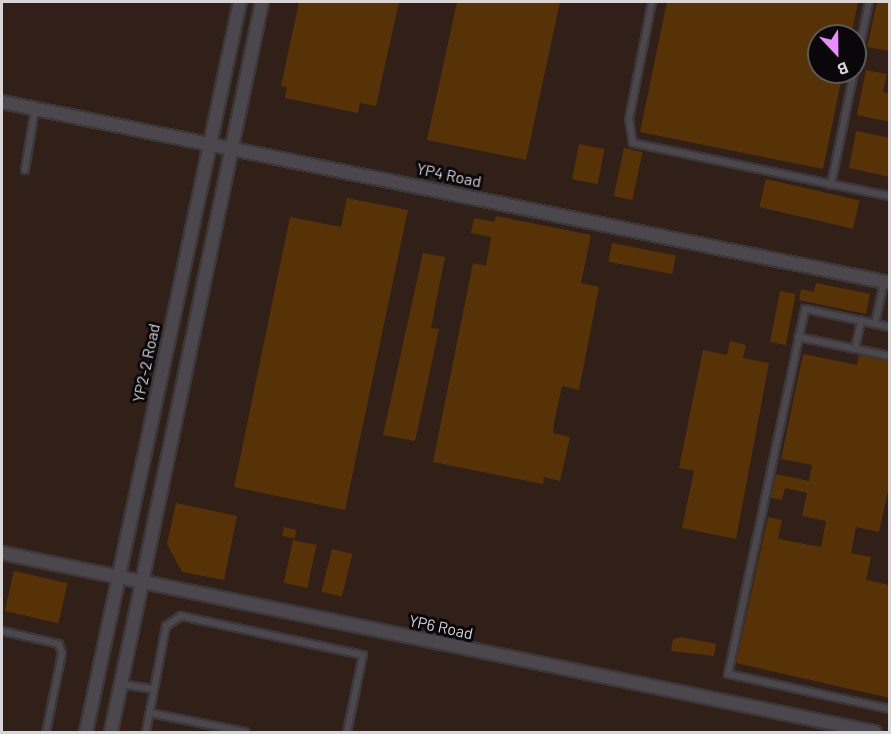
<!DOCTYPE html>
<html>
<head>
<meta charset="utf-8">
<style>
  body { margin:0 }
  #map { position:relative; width:891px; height:734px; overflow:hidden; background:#201c20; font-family:Barlow,sans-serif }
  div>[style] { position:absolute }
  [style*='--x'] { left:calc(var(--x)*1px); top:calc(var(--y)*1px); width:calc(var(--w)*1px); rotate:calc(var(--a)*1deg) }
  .industrial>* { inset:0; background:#312018 }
  .building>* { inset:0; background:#573206; transform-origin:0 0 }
  .roads { filter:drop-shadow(2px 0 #3b383b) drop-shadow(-2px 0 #3b383b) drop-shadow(0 2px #3b383b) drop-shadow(0 -2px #3b383b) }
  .lane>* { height:6px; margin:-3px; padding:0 3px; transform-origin:3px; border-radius:3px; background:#4b474c }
  .street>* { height:12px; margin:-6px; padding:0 6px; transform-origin:6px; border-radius:6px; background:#4b474c }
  span { translate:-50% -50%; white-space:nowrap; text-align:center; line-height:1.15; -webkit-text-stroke:6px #090709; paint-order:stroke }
  .street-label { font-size:16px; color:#d8d5d8 }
  .frame { position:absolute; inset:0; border:3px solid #d8d5d8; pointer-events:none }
  .north { position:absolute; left:807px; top:24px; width:60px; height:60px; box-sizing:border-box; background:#090709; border:2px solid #5c595c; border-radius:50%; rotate:158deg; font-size:16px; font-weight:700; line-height:24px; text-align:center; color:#d8d5d8 }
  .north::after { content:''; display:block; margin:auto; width:21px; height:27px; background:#ea8dfd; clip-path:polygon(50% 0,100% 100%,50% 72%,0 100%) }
</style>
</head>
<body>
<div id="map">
  <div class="industrial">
    <div style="clip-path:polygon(evenodd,2px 2px,889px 2px,889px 732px,2px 732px,2px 2px,819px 36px,855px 36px,855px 72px,819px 72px,819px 36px)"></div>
  </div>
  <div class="building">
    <div style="clip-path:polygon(299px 2px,399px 2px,376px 106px,360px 103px,358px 113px,285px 98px,287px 87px,281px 86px)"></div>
    <div style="clip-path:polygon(457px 2px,560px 2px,526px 160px,427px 140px)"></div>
    <div style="clip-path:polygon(667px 2px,858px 2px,851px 36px,819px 36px,819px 72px,843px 72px,823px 169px,640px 132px)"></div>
    <div style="clip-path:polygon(877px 2px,890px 2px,890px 51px,867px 47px)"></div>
    <div style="clip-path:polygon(866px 70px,887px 74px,883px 92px,890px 94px,890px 122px,857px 115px)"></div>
    <div style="clip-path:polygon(856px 131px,890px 138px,890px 177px,849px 168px)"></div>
    <div style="left:579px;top:144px;width:26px;height:36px;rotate:11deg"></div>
    <div style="left:624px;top:148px;width:19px;height:49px;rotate:12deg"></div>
    <div style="left:766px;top:179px;width:96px;height:29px;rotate:13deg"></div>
    <div style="clip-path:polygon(347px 198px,408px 210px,345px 510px,234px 487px,290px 217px,341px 227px)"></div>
    <div style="clip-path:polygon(496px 216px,591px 235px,581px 283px,599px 287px,579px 390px,562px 386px,554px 423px,553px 433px,570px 437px,560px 481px,544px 477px,543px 484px,433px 462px,473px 263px,486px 266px,491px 237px,471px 233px,474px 218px,494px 222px)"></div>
    <div style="left:612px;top:243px;width:65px;height:19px;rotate:11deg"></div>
    <div style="clip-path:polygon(423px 253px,445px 257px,431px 328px,439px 329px,415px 441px,383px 435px)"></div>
    <div style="clip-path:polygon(816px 283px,870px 294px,866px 314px,799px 300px,801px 289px,814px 292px)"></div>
    <div style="left:780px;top:291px;width:16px;height:52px;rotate:11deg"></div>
    <div style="clip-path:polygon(730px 341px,746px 345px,743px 358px,769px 363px,736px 539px,682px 528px,694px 471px,679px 468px,703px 350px,727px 355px)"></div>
    <div style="clip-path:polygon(803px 354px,857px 365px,859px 355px,890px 361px,890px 482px,879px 532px,856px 527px,851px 553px,871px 557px,866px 580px,890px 585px,890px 698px,736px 663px,768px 517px,782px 520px,778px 539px,821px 547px,826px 521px,802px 516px,807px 493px,785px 488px,782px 500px,771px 498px,776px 474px,809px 481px,812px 465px,781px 459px)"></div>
    <div style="clip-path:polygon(176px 503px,237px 516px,224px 580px,182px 572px,167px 544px)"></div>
    <div style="left:284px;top:527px;width:13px;height:9px;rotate:13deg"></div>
    <div style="left:293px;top:540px;width:24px;height:44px;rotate:12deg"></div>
    <div style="left:332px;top:549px;width:21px;height:44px;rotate:14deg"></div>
    <div style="left:14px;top:571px;width:55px;height:41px;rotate:13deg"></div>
    <div style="clip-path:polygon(681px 637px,716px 644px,714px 656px,671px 651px,673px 639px)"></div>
  </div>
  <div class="roads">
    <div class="lane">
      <div style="--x:652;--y:2;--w:119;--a:101.1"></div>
      <div style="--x:629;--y:119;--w:24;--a:81"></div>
      <div style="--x:633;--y:143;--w:262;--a:11.7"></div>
      <div style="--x:855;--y:69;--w:68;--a:-78.2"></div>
      <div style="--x:25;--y:170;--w:62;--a:-80.7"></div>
      <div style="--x:831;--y:185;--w:115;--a:-78.5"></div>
      <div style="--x:875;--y:324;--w:43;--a:-77.9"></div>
      <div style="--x:890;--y:327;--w:87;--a:-168"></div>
      <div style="--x:805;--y:309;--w:373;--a:101.9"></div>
      <div style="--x:728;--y:674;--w:166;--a:12.2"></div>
      <div style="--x:798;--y:337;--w:94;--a:11.7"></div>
      <div style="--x:855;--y:349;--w:29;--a:-78"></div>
      <div style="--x:2;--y:631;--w:58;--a:12.8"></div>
      <div style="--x:59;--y:644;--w:9;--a:72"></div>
      <div style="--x:62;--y:653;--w:81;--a:101.4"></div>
      <div style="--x:121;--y:684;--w:33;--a:9"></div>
      <div style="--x:150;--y:713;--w:97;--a:11.3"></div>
      <div style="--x:146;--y:732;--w:108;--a:-79.3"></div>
      <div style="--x:166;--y:626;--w:18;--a:-34"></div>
      <div style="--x:181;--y:616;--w:186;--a:12.1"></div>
      <div style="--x:363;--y:655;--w:79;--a:101.7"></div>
    </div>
    <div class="street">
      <div style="--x:2;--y:102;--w:906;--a:11.52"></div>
      <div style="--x:2;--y:553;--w:891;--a:11.59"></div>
      <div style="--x:86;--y:732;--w:746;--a:-78.09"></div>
      <div style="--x:111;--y:732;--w:745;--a:-78.31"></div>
    </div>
  </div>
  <div class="street-label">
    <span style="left:449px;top:175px;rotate:12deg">YP4 Road</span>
    <span style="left:146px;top:363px;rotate:-78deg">YP2-2 Road</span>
    <span style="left:441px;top:627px;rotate:12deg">YP6 Road</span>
  </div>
  <div class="frame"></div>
  <div class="north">B</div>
</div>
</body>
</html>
